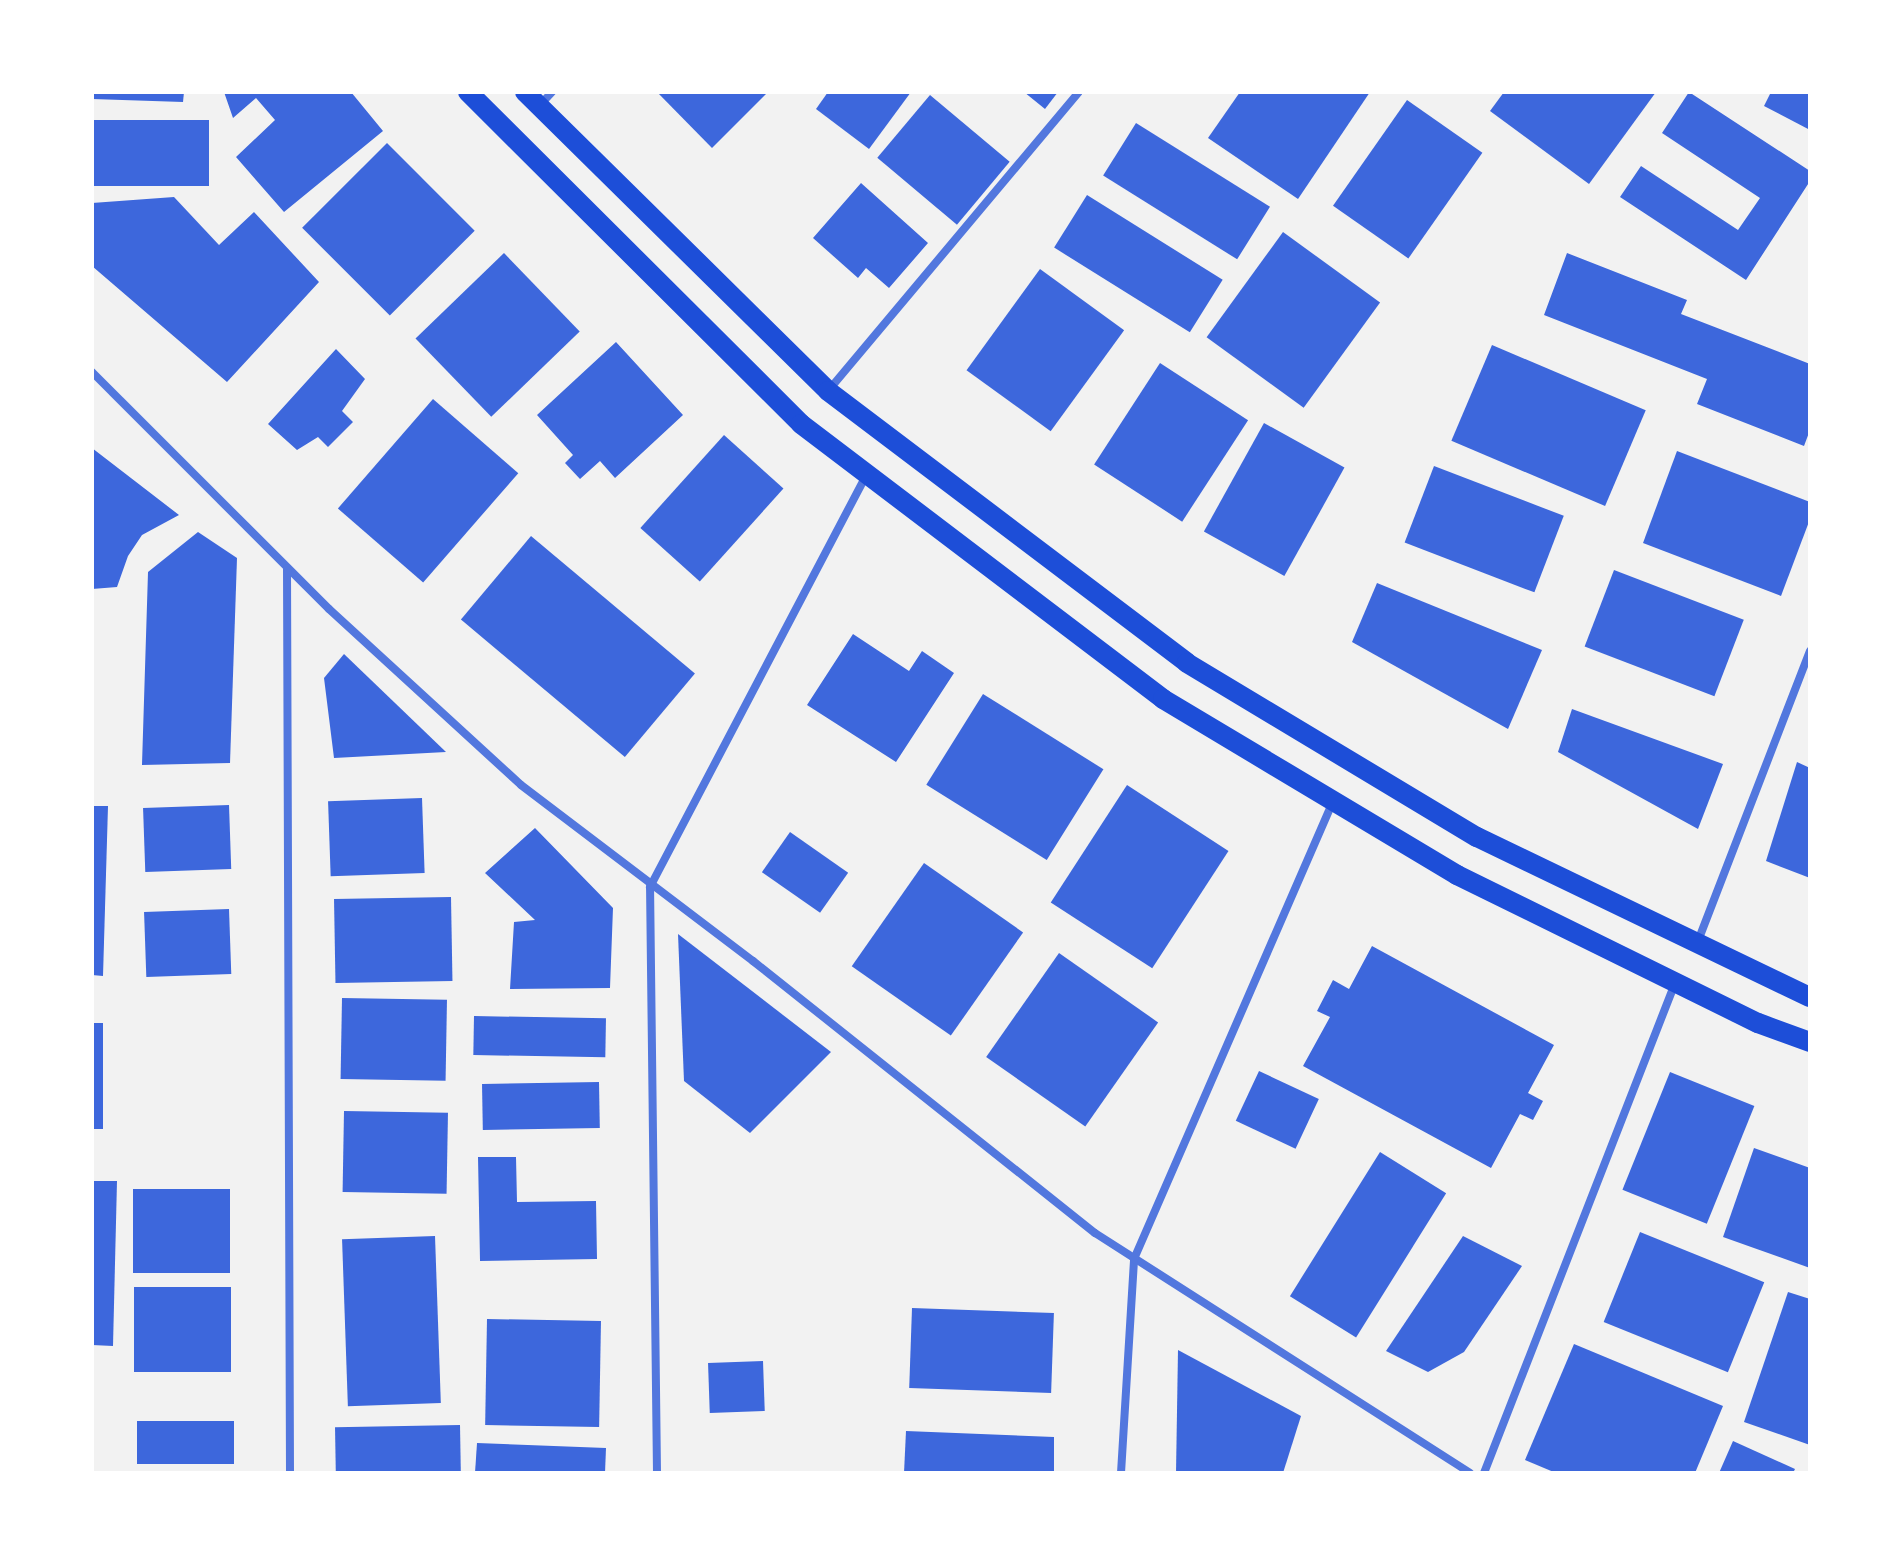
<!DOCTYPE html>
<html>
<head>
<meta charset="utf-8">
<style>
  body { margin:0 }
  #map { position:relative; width:1902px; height:1565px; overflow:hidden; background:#f2f2f2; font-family:"Archivo Narrow",sans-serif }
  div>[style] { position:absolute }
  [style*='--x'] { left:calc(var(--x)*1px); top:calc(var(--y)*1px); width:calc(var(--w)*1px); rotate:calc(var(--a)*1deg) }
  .building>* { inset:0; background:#3d67dc; transform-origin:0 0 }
  .minor>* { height:8px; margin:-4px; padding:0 4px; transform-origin:4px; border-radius:4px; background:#5277de }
  .primary>* { height:20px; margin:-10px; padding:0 10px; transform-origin:10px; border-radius:10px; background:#1d4ed8 }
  span { translate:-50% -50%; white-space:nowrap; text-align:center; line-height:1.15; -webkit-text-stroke:7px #fff; paint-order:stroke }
  .frame { position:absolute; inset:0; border:94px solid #fff; pointer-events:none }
</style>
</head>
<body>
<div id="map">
  <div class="building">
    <div style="clip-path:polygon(92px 92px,184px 92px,183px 102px,92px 99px)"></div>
    <div style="clip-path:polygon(224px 92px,351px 92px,383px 131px,284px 212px,236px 157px,275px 120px,256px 98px,233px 118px)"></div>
    <div style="clip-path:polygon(657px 92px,768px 92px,712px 148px)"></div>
    <div style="clip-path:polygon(828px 92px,911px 92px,869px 149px,816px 109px)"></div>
    <div style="clip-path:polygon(1024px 92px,1058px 92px,1045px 109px)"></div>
    <div style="clip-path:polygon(1240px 92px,1370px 92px,1298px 199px,1208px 138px)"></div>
    <div style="clip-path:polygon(1504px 92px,1656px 92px,1589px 184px,1490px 111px)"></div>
    <div style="clip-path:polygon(1689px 92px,1810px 171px,1810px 181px,1746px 280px,1620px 197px,1641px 166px,1738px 230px,1760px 198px,1662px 133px)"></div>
    <div style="clip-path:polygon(1771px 92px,1810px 92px,1810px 130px,1764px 106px)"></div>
    <div style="left:930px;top:95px;width:104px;height:82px;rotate:40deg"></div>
    <div style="left:1407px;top:100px;width:92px;height:129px;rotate:35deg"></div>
    <div style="left:92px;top:120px;width:117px;height:66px"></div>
    <div style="left:1136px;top:123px;width:158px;height:62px;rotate:32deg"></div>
    <div style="left:387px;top:143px;width:124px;height:120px;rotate:45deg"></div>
    <div style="clip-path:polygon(861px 183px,928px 243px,889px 288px,866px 268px,858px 278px,813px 238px)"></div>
    <div style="left:1087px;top:195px;width:160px;height:62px;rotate:32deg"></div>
    <div style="clip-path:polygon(174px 197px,219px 245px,254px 212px,319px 282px,227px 382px,92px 266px,92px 203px)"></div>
    <div style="left:1283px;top:232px;width:120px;height:130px;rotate:36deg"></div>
    <div style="left:504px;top:253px;width:109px;height:123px;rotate:46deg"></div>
    <div style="clip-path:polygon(1567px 253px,1687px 300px,1681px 314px,1810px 364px,1810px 430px,1804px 446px,1697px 404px,1707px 379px,1544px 315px)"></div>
    <div style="left:1040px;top:269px;width:104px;height:125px;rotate:36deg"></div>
    <div style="clip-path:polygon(616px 342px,683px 415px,615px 478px,600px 461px,580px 479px,565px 463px,573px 455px,537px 415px)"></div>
    <div style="left:1492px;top:345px;width:167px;height:104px;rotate:23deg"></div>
    <div style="clip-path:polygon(336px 349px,365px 379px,342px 411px,353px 422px,328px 447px,318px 437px,297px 450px,268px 424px)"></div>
    <div style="left:1160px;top:363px;width:105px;height:121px;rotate:33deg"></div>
    <div style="left:433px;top:399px;width:113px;height:145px;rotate:41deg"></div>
    <div style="left:1264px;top:423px;width:92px;height:124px;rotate:29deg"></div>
    <div style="left:724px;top:435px;width:80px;height:125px;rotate:42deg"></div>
    <div style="clip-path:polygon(92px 448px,179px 515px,142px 535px,128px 556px,117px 587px,92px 589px)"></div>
    <div style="clip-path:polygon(1677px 451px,1810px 502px,1810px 519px,1781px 596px,1643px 543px)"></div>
    <div style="left:1434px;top:466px;width:139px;height:82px;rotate:21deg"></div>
    <div style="clip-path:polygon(198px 532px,237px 558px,230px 763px,142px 765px,148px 572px)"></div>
    <div style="left:531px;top:536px;width:214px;height:109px;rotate:40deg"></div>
    <div style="left:1614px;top:570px;width:139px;height:82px;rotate:21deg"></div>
    <div style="clip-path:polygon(1377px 583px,1542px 650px,1508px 729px,1352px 642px)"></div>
    <div style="clip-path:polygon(853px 634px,909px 671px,922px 651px,954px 673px,896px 762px,807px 705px)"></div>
    <div style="clip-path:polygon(344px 654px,446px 752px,334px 758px,324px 678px)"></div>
    <div style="left:983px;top:694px;width:142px;height:107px;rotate:32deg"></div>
    <div style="clip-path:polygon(1572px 709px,1723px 764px,1698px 829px,1558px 752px)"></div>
    <div style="clip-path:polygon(1797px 762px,1810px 768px,1810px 878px,1766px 861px)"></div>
    <div style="left:1127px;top:785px;width:121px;height:140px;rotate:33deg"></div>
    <div style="left:422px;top:798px;width:75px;height:94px;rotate:88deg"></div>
    <div style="left:229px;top:805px;width:64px;height:86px;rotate:88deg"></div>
    <div style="clip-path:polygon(92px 806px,108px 806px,103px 976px,92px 975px)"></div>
    <div style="clip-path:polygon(535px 828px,613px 908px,610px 988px,510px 989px,514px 922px,535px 920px,485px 873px)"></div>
    <div style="left:790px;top:832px;width:71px;height:49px;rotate:35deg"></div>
    <div style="left:924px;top:863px;width:121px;height:126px;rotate:35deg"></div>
    <div style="left:451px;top:897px;width:84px;height:117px;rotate:89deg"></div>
    <div style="left:229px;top:909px;width:65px;height:85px;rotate:88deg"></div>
    <div style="clip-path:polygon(678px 934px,831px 1052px,750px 1133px,684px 1081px)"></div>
    <div style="clip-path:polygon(1372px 946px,1554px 1045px,1528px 1093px,1543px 1101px,1533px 1120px,1520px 1114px,1491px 1168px,1303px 1066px,1330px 1017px,1317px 1011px,1333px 980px,1349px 989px)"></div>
    <div style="left:1059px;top:953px;width:121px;height:127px;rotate:35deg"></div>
    <div style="left:342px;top:998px;width:105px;height:81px;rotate:1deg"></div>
    <div style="left:474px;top:1016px;width:132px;height:39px;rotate:1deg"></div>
    <div style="left:92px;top:1023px;width:11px;height:106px"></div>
    <div style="left:1259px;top:1071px;width:66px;height:55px;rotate:25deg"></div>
    <div style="left:1670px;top:1072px;width:91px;height:127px;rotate:22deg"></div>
    <div style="left:599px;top:1082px;width:46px;height:117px;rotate:89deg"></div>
    <div style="left:344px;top:1111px;width:104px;height:81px;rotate:1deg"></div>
    <div style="clip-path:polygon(1754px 1148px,1810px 1168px,1810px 1268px,1723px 1237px)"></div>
    <div style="left:1380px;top:1152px;width:78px;height:170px;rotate:32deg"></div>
    <div style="clip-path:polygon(478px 1157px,516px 1157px,517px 1202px,596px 1201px,597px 1259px,480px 1261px)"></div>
    <div style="clip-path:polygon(92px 1181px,117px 1181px,113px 1346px,92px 1345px)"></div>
    <div style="left:133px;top:1189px;width:97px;height:84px"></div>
    <div style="left:1640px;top:1232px;width:134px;height:97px;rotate:22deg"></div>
    <div style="left:435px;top:1236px;width:167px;height:93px;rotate:88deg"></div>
    <div style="clip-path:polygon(1463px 1236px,1522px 1266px,1464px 1352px,1428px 1372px,1386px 1351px)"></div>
    <div style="left:134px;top:1287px;width:97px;height:85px"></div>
    <div style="clip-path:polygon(1788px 1292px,1810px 1299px,1810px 1445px,1744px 1422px)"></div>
    <div style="left:912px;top:1308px;width:142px;height:80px;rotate:2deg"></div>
    <div style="left:487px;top:1319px;width:114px;height:106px;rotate:1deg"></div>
    <div style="clip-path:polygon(1574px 1344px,1723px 1406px,1695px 1473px,1556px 1473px,1525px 1460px)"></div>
    <div style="clip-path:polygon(1178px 1350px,1301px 1416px,1283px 1473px,1176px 1473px)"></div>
    <div style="left:763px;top:1361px;width:50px;height:55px;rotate:88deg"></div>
    <div style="left:234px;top:1421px;width:43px;height:97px;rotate:90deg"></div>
    <div style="left:460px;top:1425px;width:48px;height:125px;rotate:89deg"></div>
    <div style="clip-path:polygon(906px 1431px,1054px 1437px,1054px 1473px,904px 1473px)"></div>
    <div style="clip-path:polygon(1733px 1441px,1795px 1469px,1793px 1473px,1719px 1473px)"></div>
    <div style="clip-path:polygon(477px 1443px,606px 1448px,605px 1473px,475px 1473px)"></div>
  </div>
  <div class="minor">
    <div style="--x:539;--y:106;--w:19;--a:-47"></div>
    <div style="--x:92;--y:372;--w:335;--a:45"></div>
    <div style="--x:329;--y:609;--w:260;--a:42.5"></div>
    <div style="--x:521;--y:785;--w:291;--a:37.2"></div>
    <div style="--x:753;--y:961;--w:437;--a:38.5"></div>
    <div style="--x:1095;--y:1233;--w:445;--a:32.6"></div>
    <div style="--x:828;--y:391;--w:390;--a:-50"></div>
    <div style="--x:287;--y:568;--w:905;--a:89.81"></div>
    <div style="--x:1698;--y:941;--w:311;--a:-68.9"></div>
    <div style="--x:657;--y:1473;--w:586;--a:-90.68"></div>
    <div style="--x:650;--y:887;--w:465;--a:-62.3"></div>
    <div style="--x:1121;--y:1473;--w:214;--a:-86.5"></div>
    <div style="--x:1134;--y:1259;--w:499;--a:-66.5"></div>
    <div style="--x:1484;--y:1473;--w:526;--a:-68.7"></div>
  </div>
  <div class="primary">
    <div style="--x:468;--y:92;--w:470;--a:44.9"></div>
    <div style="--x:801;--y:424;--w:455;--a:37.2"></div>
    <div style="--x:1163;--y:699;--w:343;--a:30.9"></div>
    <div style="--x:1457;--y:875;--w:335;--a:26.2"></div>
    <div style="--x:1758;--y:1023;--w:55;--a:20.1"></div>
    <div style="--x:525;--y:92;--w:426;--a:44.6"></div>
    <div style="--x:828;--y:391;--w:450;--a:37.1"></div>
    <div style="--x:1187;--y:663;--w:338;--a:31"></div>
    <div style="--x:1477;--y:837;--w:369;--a:25.7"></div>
  </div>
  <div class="frame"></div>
</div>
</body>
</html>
